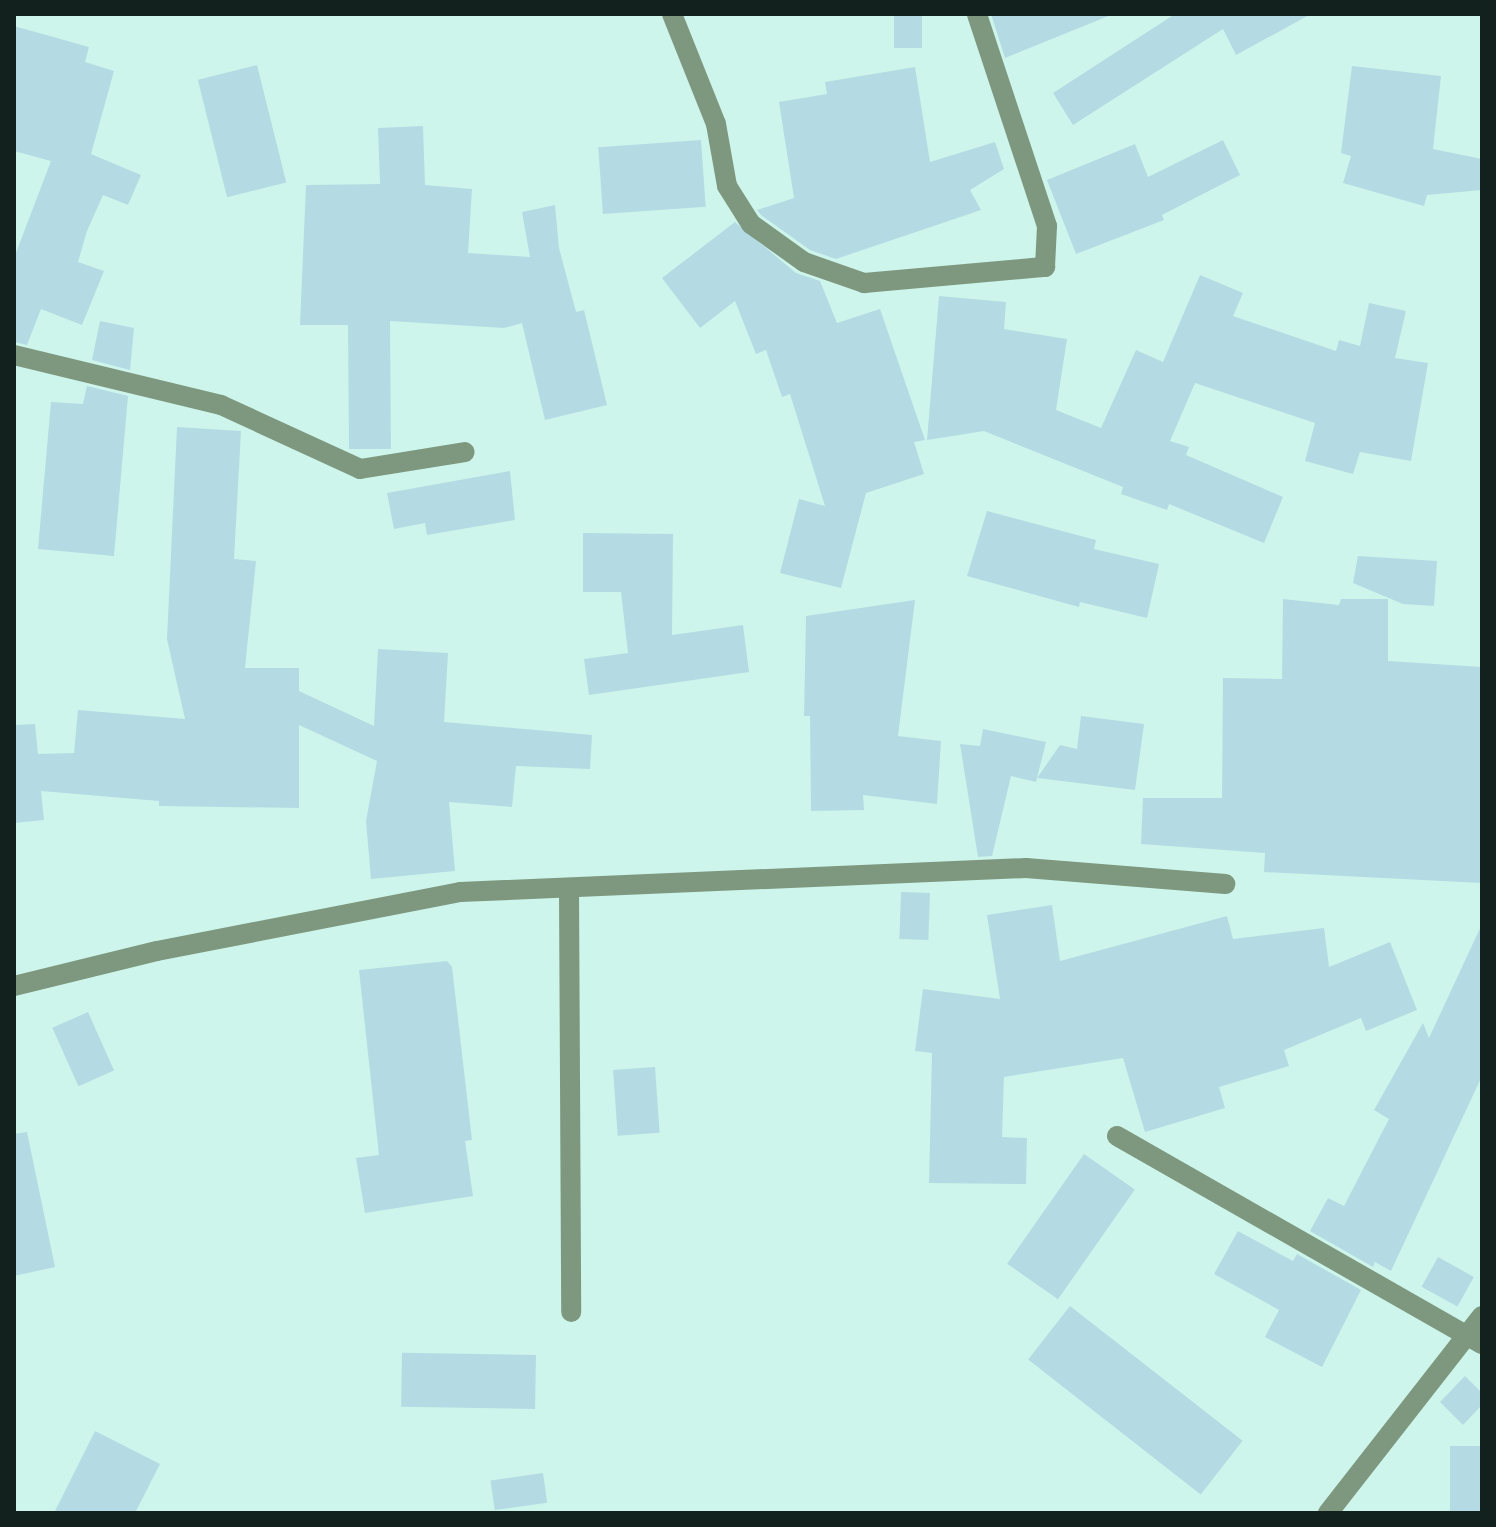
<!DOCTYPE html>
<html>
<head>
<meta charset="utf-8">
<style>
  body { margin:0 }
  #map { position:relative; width:1496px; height:1527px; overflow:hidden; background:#cef5eb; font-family:"Titillium Web",sans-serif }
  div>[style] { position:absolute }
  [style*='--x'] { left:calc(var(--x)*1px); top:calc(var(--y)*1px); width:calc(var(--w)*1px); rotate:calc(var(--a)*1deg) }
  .building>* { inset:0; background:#b4dbe3; transform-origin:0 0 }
  .street>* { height:20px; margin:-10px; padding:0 10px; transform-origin:10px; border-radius:10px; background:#7d987f }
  span { translate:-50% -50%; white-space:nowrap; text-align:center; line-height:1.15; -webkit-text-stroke:8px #fff; paint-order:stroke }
  .frame { position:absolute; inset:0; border:16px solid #13211e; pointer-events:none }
</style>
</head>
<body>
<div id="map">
  <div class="building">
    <div style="left:894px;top:14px;width:28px;height:34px"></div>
    <div style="clip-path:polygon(991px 14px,1111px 14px,1111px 15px,1005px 58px)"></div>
    <div style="clip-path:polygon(1175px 14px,1311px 14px,1236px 55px,1223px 29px,1073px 125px,1053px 93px)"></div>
    <div style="clip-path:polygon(14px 26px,89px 47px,85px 62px,114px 71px,91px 154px,141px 175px,128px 205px,103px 195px,87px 231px,78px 262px,104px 271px,82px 325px,41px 309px,27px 345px,14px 342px,14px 258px,51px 161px,14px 151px)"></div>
    <div style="left:257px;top:65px;width:121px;height:61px;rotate:76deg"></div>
    <div style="clip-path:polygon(1352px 66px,1441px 76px,1433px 149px,1482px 159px,1482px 190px,1427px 195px,1424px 206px,1343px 183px,1351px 156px,1341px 153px)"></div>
    <div style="clip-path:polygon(915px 67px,930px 162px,995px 142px,1004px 169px,970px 190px,981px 210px,836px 259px,810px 250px,761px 215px,757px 210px,794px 198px,779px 102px,827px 94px,825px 82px)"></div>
    <div style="clip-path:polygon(423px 126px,425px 185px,472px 189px,468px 253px,530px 257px,522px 212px,555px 205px,559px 248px,576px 312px,584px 310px,607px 405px,545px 420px,522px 323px,504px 328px,390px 321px,391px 449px,349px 449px,348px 325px,300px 325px,306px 185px,380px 184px,378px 128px)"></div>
    <div style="left:701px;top:140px;width:67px;height:103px;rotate:86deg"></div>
    <div style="clip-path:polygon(1223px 140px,1240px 175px,1162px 215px,1164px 220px,1076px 254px,1047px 180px,1135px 144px,1148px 177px)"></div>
    <div style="clip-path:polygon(735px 222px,796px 273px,820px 281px,837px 323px,880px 309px,925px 440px,914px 442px,924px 474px,866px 493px,841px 588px,780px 573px,799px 499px,825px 506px,790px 394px,782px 397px,766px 350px,756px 354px,735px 301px,700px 328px,662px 278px)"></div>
    <div style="clip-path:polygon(1200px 275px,1243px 293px,1233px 316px,1336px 351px,1339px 340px,1360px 346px,1369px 303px,1406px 311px,1395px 358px,1428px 363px,1411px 461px,1360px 452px,1353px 474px,1305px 461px,1315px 423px,1195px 383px,1170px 441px,1189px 447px,1186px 455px,1283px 497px,1264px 543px,1169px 504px,1167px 510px,1121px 494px,1123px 487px,984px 431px,927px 440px,939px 296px,1006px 302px,1004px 329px,1067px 339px,1056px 410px,1101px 428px,1136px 350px,1163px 362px)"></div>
    <div style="clip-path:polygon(100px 321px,134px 328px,130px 370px,92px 360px)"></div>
    <div style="clip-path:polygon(87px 386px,128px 396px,114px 556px,38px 549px,51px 402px,83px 404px)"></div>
    <div style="clip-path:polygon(177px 427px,241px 431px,234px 559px,256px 561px,245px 668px,299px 668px,299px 691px,374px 726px,378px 649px,448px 653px,444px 722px,592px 735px,590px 769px,516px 766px,512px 807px,449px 802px,455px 871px,371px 879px,366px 821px,377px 761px,299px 725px,299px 808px,159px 806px,159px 801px,41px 791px,44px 820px,14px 823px,14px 725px,35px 724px,38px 754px,74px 753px,78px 710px,185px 719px,167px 639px)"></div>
    <div style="clip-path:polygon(510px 471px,515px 520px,427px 535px,425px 523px,394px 529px,387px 493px)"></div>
    <div style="clip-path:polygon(987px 511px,1096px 540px,1094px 549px,1159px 564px,1147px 618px,1080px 602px,1079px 607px,967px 576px)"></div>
    <div style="clip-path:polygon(583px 533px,673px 534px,672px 635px,743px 625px,749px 672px,589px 695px,584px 659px,628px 653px,621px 592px,583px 592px)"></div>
    <div style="clip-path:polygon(1358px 556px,1437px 561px,1434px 606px,1403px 604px,1353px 583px)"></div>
    <div style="clip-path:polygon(1283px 599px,1339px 605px,1341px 599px,1388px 599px,1388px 661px,1482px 667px,1482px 883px,1264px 872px,1265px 853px,1141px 844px,1143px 798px,1222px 798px,1223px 678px,1282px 679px)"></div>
    <div style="clip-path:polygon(915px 600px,898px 736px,941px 741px,937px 804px,863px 795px,864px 810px,811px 811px,810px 716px,804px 716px,806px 616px)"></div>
    <div style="clip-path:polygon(1081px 716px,1144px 724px,1135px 790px,1037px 778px,1060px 745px,1077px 749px)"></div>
    <div style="clip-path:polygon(983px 729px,1046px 742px,1036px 782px,1011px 776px,992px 856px,978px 857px,960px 744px,980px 746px)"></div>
    <div style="left:901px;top:892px;width:29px;height:47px;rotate:2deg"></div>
    <div style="clip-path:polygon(1052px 905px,1060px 961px,1227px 916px,1233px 939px,1324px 928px,1329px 967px,1390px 942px,1417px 1010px,1366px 1031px,1361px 1018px,1284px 1050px,1289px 1066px,1219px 1087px,1225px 1108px,1145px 1132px,1123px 1058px,1004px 1077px,1002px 1137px,1027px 1138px,1026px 1184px,929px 1183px,932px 1053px,915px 1051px,923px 989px,1000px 999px,987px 915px)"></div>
    <div style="clip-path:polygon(1482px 924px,1482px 1076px,1391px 1271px,1375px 1262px,1373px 1267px,1310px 1231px,1328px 1198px,1344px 1206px,1389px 1119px,1374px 1110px,1423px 1023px,1429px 1038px)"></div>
    <div style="clip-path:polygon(447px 961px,452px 967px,472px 1140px,465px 1141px,473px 1196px,365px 1213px,356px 1158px,379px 1155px,359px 970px)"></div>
    <div style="left:88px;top:1012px;width:64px;height:39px;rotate:66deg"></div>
    <div style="left:655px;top:1067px;width:66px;height:42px;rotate:86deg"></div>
    <div style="clip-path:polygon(27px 1132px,55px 1267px,14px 1276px,14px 1134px)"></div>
    <div style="left:1084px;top:1154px;width:62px;height:134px;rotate:35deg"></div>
    <div style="clip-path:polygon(1238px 1231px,1293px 1261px,1297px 1254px,1361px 1290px,1322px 1367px,1265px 1337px,1279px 1310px,1214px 1274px)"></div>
    <div style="left:1438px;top:1257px;width:41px;height:34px;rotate:29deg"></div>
    <div style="left:1070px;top:1306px;width:219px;height:68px;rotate:38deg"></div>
    <div style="left:536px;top:1355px;width:54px;height:134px;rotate:91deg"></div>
    <div style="clip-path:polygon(1465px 1376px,1482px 1393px,1482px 1405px,1463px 1425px,1440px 1402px)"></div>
    <div style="clip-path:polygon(95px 1431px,160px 1464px,135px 1513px,54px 1513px)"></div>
    <div style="left:1450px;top:1446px;width:32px;height:67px"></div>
    <div style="left:543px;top:1473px;width:30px;height:53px;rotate:82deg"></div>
  </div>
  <div class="street">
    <div style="--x:672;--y:14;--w:118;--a:68.2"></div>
    <div style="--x:716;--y:124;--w:63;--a:79.9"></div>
    <div style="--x:727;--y:186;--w:45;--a:57.7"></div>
    <div style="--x:751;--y:224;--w:65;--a:35.6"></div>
    <div style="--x:804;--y:262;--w:64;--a:19.3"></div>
    <div style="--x:864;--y:283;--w:182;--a:-5.1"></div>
    <div style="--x:1045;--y:267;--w:41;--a:-87.2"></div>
    <div style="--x:1047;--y:226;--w:223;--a:-108.3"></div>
    <div style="--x:14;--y:355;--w:213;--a:13.6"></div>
    <div style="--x:221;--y:405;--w:153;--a:24.7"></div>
    <div style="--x:360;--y:469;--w:106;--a:-9.2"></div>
    <div style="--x:569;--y:889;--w:423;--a:89.7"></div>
    <div style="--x:14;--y:986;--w:147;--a:-13.8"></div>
    <div style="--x:157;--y:951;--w:309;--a:-11"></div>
    <div style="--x:460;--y:892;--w:567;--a:-2.43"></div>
    <div style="--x:1026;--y:868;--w:200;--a:4.6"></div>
    <div style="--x:1117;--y:1136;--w:420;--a:29.7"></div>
    <div style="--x:1328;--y:1513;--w:250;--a:-52"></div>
  </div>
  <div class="frame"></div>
</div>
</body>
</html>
